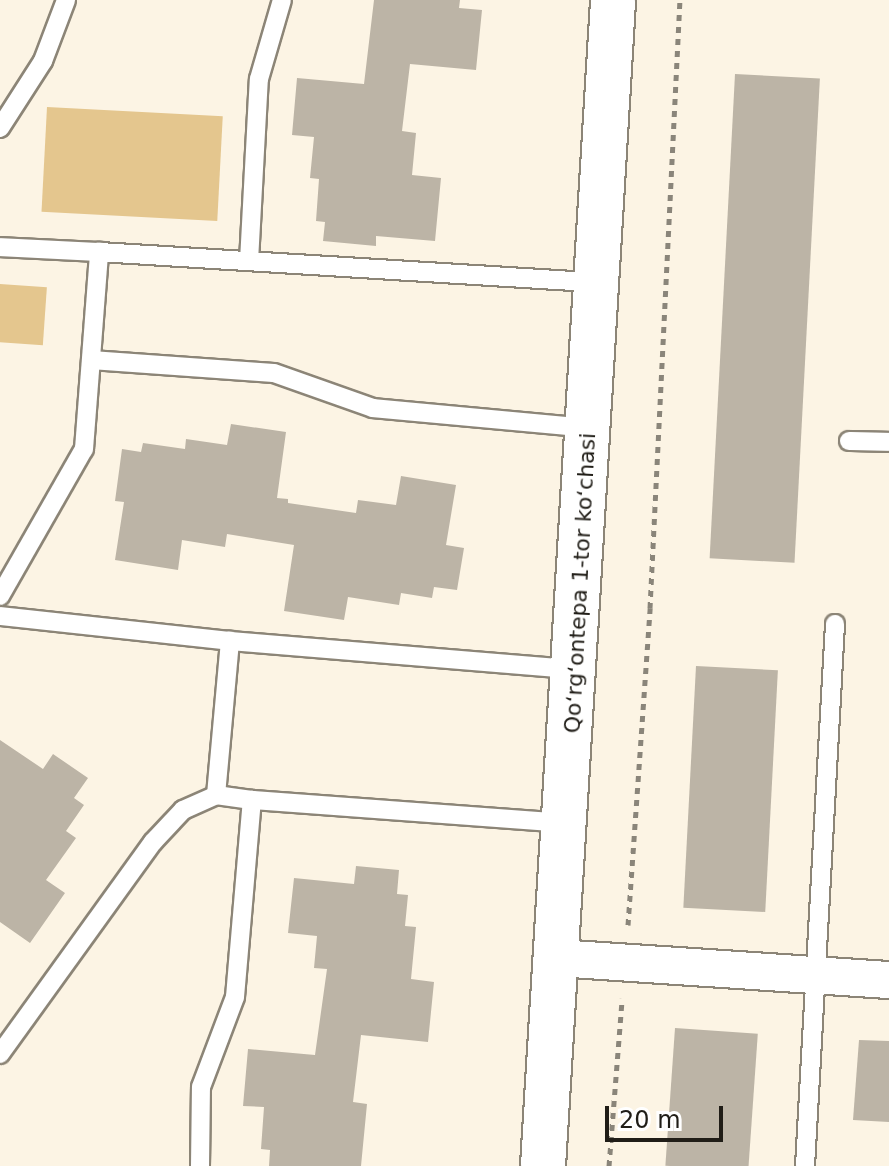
<!DOCTYPE html>
<html>
<head>
<meta charset="utf-8">
<style>
  body { margin:0 }
  #map { position:relative; width:889px; height:1166px; overflow:hidden; background:#fcf4e4; font-family:"DejaVu Sans",sans-serif }
  div>[style] { position:absolute }
  [style*='--x'] { left:calc(var(--x)*1px); top:calc(var(--y)*1px); width:calc(var(--w)*1px); rotate:calc(var(--a)*1deg) }
  .green>* { inset:0; background:#e4c68e; transform-origin:0 0 }
  .building>* { inset:0; background:#bcb4a6; transform-origin:0 0 }
  .path>* { height:5px; margin-top:-2.5px; transform-origin:0; background:repeating-linear-gradient(90deg,#8a857a 0 6px,transparent 0 12px) }
  .roads { filter:drop-shadow(2px 0 #8c8577) drop-shadow(-2px 0 #8c8577) drop-shadow(0 2px #8c8577) drop-shadow(0 -2px #8c8577) }
  .service>* { height:18px; margin:-9px; padding:0 9px; transform-origin:9px; border-radius:9px; background:#fff }
  .minor>* { height:36px; margin:-18px; padding:0 18px; transform-origin:18px; border-radius:18px; background:#fff }
  .tertiary>* { height:44px; margin:-22px; padding:0 22px; transform-origin:22px; border-radius:22px; background:#fff }
  span { translate:-50% -50%; white-space:nowrap; text-align:center; line-height:1.15; -webkit-text-stroke:8px #fff; paint-order:stroke }
  .street-label { font-size:22px; color:#201d17 }
  .scale { position:absolute; left:605px; top:1106px; width:118px; height:36px; box-sizing:border-box; border:4px solid #201d17; border-top:0; padding-left:10px; font-size:24px; line-height:28px; white-space:nowrap; color:#201d17; -webkit-text-stroke:6px #fff; paint-order:stroke }
</style>
</head>
<body>
<div id="map">
  <div class="green">
    <div style="left:47px;top:107px;width:176px;height:105px;rotate:3deg"></div>
    <div style="left:0;top:284px;width:47px;height:58px;rotate:4deg"></div>
  </div>
  <div class="building">
    <div style="clip-path:polygon(374px 0,460px 0,459px 8px,482px 10px,476px 70px,410px 64px,402px 131px,416px 133px,412px 175px,441px 178px,435px 241px,376px 236px,376px 246px,323px 241px,325px 222px,316px 221px,319px 179px,310px 178px,314px 137px,292px 135px,297px 78px,364px 84px)"></div>
    <div style="left:735px;top:74px;width:85px;height:485px;rotate:3deg"></div>
    <div style="clip-path:polygon(231px 424px,286px 432px,277px 498px,288px 499px,288px 503px,356px 513px,358px 500px,396px 505px,401px 476px,456px 485px,446px 545px,464px 548px,457px 590px,434px 587px,432px 598px,401px 593px,399px 605px,348px 597px,344px 620px,284px 611px,294px 545px,227px 534px,225px 547px,182px 540px,178px 570px,115px 560px,124px 502px,115px 501px,122px 449px,141px 452px,143px 443px,185px 449px,186px 439px,227px 445px)"></div>
    <div style="left:696px;top:666px;width:82px;height:242px;rotate:3deg"></div>
    <div style="clip-path:polygon(0 740px,43px 769px,53px 754px,88px 778px,74px 798px,84px 805px,66px 831px,76px 838px,46px 880px,65px 893px,30px 943px,0 922px)"></div>
    <div style="clip-path:polygon(356px 866px,399px 870px,397px 894px,408px 895px,405px 926px,416px 927px,411px 979px,434px 982px,428px 1042px,361px 1035px,353px 1102px,367px 1104px,361px 1166px,269px 1166px,270px 1150px,261px 1149px,264px 1107px,243px 1106px,248px 1049px,315px 1055px,327px 969px,314px 968px,317px 936px,288px 933px,294px 878px,354px 884px)"></div>
    <div style="left:675px;top:1028px;width:83px;height:138px;rotate:4deg"></div>
    <div style="clip-path:polygon(859px 1040px,889px 1041px,889px 1122px,853px 1120px)"></div>
  </div>
  <div class="path">
    <div style="--x:628;--y:925;--w:318;--a:-86"></div>
    <div style="--x:650;--y:608;--w:609;--a:-87.18"></div>
    <div style="--x:609;--y:1166;--w:168;--a:-85.5"></div>
  </div>
  <div class="roads">
    <div class="service">
      <div style="--x:0;--y:128;--w:80;--a:-57.3"></div>
      <div style="--x:43;--y:61;--w:65;--a:-69.3"></div>
      <div style="--x:0;--y:247;--w:99;--a:2.9"></div>
      <div style="--x:249;--y:261;--w:182;--a:-86.9"></div>
      <div style="--x:259;--y:79;--w:82;--a:-73.8"></div>
      <div style="--x:91;--y:360;--w:183;--a:4.1"></div>
      <div style="--x:274;--y:373;--w:105;--a:19.5"></div>
      <div style="--x:373;--y:408;--w:217;--a:5.3"></div>
      <div style="--x:849;--y:441;--w:40;--a:1.4"></div>
      <div style="--x:0;--y:596;--w:169;--a:-60.3"></div>
      <div style="--x:84;--y:449;--w:198;--a:-85.6"></div>
      <div style="--x:99;--y:252;--w:498;--a:3.5"></div>
      <div style="--x:0;--y:616;--w:231;--a:6.2"></div>
      <div style="--x:230;--y:641;--w:344;--a:4.7"></div>
      <div style="--x:216;--y:795;--w:155;--a:-84.8"></div>
      <div style="--x:0;--y:1054;--w:261;--a:-54.2"></div>
      <div style="--x:153;--y:842;--w:44;--a:-46.8"></div>
      <div style="--x:183;--y:810;--w:36;--a:-24"></div>
      <div style="--x:216;--y:795;--w:36;--a:8"></div>
      <div style="--x:200;--y:1166;--w:79;--a:-89.3"></div>
      <div style="--x:201;--y:1087;--w:96;--a:-69.3"></div>
      <div style="--x:235;--y:997;--w:198;--a:-85.1"></div>
      <div style="--x:252;--y:800;--w:315;--a:4.2"></div>
      <div style="--x:805;--y:1166;--w:543;--a:-86.83"></div>
    </div>
    <div class="minor">
      <div style="--x:557;--y:958;--w:333;--a:3.8"></div>
    </div>
    <div class="tertiary">
      <div style="--x:543;--y:1166;--w:1168;--a:-86.56"></div>
    </div>
  </div>
  <div class="street-label">
    <span style="left:580px;top:583px;rotate:-87deg">Qoʻrgʻontepa 1-tor koʻchasi</span>
  </div>
  <div class="scale">20 m</div>
</div>
</body>
</html>
